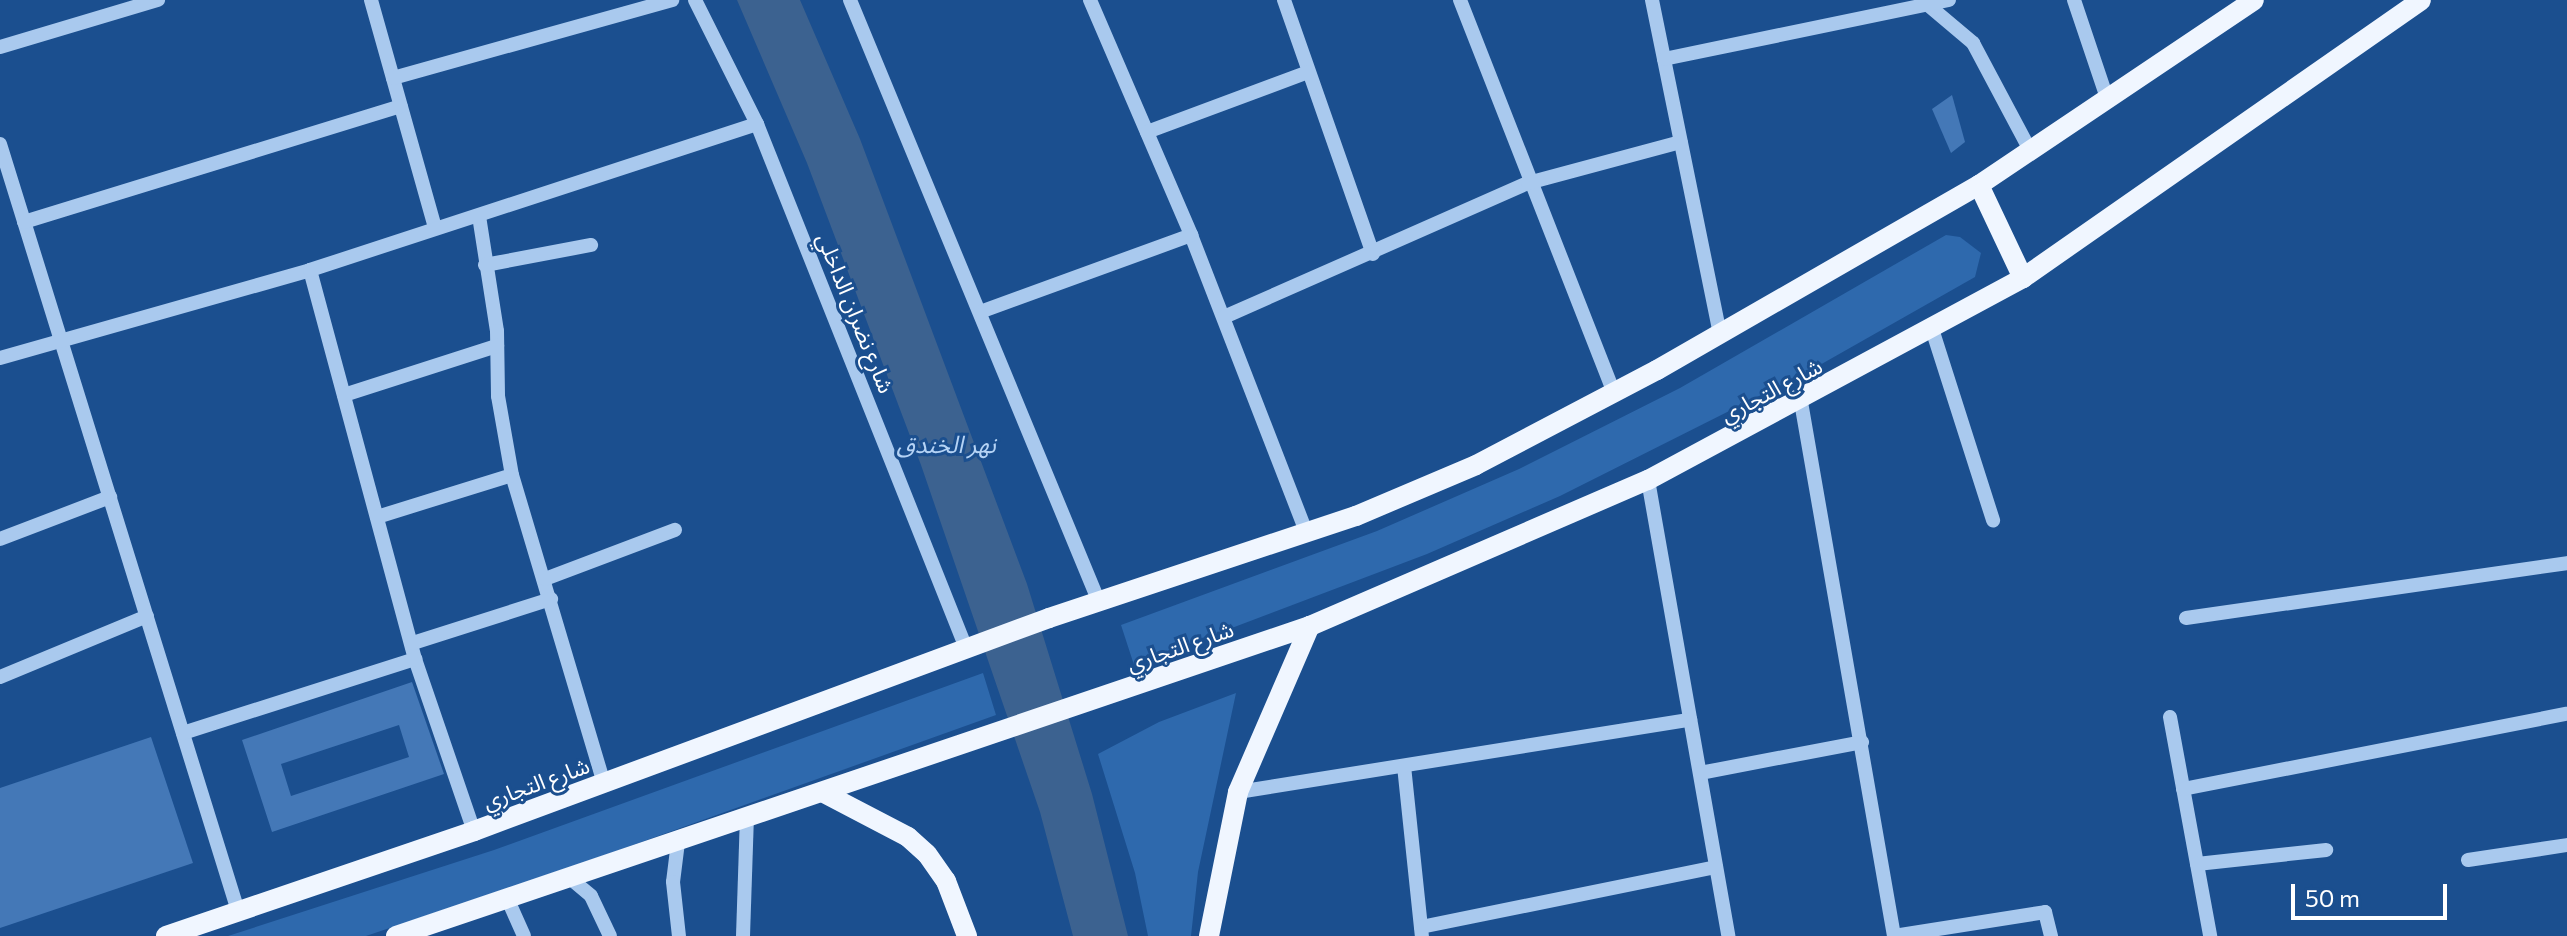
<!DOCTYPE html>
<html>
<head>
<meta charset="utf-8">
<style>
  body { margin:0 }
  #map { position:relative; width:2567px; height:936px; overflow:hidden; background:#1b4f8f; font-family:Commissioner,"Noto Sans Arabic",sans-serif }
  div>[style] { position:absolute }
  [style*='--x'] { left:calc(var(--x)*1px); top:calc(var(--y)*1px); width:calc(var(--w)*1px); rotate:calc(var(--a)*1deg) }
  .green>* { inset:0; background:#2e69ad }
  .water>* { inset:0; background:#3c6290 }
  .building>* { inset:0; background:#4478b7 }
  .minor>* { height:14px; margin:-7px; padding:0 7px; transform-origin:7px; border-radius:7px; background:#a9c9ee }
  .major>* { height:20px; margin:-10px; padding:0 10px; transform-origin:10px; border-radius:10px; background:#f0f6ff }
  span { translate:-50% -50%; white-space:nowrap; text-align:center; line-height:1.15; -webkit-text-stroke:6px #1b4f8f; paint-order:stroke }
  .street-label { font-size:22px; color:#fff }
  .water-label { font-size:24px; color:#b5d3f5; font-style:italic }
  .scale { position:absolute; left:2291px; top:884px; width:156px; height:36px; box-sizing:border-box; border:4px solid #fff; border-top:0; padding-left:10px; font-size:24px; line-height:28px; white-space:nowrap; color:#fff; -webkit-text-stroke:6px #1b4f8f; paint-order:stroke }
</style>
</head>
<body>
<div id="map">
  <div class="green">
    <div style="clip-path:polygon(1946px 235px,1960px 237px,1981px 253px,1975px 277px,1811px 370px,1560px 496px,1427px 554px,1134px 665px,1121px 625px,1377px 531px,1519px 469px,1680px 388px)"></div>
    <div style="clip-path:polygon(983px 673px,996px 715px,608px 854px,366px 936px,228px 936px,494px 850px)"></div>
    <div style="clip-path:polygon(1236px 693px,1198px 872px,1191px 936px,1148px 936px,1135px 873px,1098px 754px,1159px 722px)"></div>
  </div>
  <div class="water">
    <div style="clip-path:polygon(737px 0,800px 0,860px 139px,1027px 584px,1092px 794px,1128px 936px,1073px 936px,1040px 812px,921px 465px,807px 163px)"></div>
  </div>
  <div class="building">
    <div style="clip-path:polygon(1952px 95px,1965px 142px,1951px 153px,1932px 109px)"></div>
    <div style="clip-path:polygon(evenodd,412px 682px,444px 774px,272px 832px,242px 740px,412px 682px,399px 725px,409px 757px,291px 796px,281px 764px,399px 725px)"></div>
    <div style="clip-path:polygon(151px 737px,193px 863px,0 928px,0 788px)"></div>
  </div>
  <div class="minor">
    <div style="--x:371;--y:0;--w:236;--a:74.3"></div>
    <div style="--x:695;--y:0;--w:139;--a:63.4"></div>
    <div style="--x:757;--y:124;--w:564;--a:68.26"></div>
    <div style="--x:850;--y:0;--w:651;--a:67.53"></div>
    <div style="--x:1090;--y:0;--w:256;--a:66.7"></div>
    <div style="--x:1191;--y:235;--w:318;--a:68.8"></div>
    <div style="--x:1284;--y:0;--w:269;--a:70.7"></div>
    <div style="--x:1460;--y:0;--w:422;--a:68.6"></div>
    <div style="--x:1652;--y:0;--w:341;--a:78.5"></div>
    <div style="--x:1922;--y:0;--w:67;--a:40.1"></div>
    <div style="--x:1973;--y:43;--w:121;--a:62"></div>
    <div style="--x:2074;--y:0;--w:103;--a:71.4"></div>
    <div style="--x:0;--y:47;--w:165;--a:-16.6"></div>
    <div style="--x:1664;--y:59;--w:291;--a:-11.7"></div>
    <div style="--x:393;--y:78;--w:290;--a:-15.6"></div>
    <div style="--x:1147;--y:132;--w:172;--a:-20.4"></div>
    <div style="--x:0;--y:144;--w:803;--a:72.76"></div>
    <div style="--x:479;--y:216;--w:116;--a:81.1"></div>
    <div style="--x:497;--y:331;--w:65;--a:89.1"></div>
    <div style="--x:498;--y:396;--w:80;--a:80"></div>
    <div style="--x:512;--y:475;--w:322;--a:73.4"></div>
    <div style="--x:24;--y:222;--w:394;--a:-17.1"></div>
    <div style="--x:485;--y:265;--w:108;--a:-10.7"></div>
    <div style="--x:310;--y:270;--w:403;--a:74.9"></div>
    <div style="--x:415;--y:659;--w:182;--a:71.1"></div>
    <div style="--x:980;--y:312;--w:225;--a:-20"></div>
    <div style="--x:1224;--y:317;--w:332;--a:-23.8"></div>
    <div style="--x:1528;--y:183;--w:158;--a:-15"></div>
    <div style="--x:1932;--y:329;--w:201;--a:72.3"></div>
    <div style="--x:0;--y:358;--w:322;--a:-15.8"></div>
    <div style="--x:310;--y:270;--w:470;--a:-18.1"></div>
    <div style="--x:344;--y:395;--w:161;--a:-17.8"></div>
    <div style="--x:1801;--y:402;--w:542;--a:80.12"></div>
    <div style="--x:1648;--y:480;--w:463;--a:80"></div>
    <div style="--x:377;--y:517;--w:141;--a:-17.3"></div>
    <div style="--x:0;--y:539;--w:118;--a:-20.9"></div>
    <div style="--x:545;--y:579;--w:139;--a:-20.7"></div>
    <div style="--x:2186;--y:618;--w:385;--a:-8.2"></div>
    <div style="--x:413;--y:643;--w:145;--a:-17.7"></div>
    <div style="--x:0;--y:677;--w:159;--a:-22.5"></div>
    <div style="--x:2170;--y:717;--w:223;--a:79.6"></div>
    <div style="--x:183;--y:733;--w:244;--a:-17.7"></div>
    <div style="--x:1404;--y:766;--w:171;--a:84"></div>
    <div style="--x:1700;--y:773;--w:165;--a:-10.8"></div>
    <div style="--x:2183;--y:789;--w:391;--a:-11.1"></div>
    <div style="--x:1238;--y:792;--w:458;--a:-9.1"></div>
    <div style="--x:678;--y:842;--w:40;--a:97.1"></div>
    <div style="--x:673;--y:882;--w:54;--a:83.7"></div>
    <div style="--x:2468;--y:860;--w:100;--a:-8.6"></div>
    <div style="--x:2197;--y:864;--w:130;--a:-6.2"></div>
    <div style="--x:571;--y:879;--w:26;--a:40"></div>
    <div style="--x:591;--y:896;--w:44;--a:64.6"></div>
    <div style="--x:508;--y:900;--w:39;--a:66"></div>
    <div style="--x:1421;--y:927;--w:301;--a:-11.5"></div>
    <div style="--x:743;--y:936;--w:118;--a:-88.1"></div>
    <div style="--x:1894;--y:936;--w:153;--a:-9"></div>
    <div style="--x:2045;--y:912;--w:25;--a:76"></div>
  </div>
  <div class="major">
    <div style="--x:1979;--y:185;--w:103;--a:64.7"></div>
    <div style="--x:822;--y:792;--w:97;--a:27.6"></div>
    <div style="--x:908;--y:837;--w:25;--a:42"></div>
    <div style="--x:927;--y:854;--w:33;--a:55"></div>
    <div style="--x:946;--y:881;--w:59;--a:69.1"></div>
    <div style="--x:166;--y:936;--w:325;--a:-18.8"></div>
    <div style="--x:474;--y:831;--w:613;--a:-20.33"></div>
    <div style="--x:1049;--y:618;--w:324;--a:-18.4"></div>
    <div style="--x:1356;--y:516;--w:130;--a:-23"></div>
    <div style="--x:1476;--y:465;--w:204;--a:-27.7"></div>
    <div style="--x:1657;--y:370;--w:371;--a:-29.9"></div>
    <div style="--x:1979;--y:185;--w:331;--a:-33.9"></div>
    <div style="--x:396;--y:936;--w:965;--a:-18.74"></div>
    <div style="--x:1310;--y:626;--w:368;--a:-23.4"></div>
    <div style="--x:1648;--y:480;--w:426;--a:-28.3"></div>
    <div style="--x:2023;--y:278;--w:485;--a:-34.9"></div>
    <div style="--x:1209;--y:936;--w:147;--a:-78.6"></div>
    <div style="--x:1238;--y:792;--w:181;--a:-66.6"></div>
  </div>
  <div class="street-label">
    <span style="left:856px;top:313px;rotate:68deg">شارع نضران الداخلي</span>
    <span style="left:1771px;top:390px;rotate:-28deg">شارع التجاري</span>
    <span style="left:1180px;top:646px;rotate:-19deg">شارع التجاري</span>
    <span style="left:536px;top:783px;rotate:-20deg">شارع التجاري</span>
  </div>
  <div class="water-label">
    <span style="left:946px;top:444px">نهر الخندق</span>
  </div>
  <div class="scale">50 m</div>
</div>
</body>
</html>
